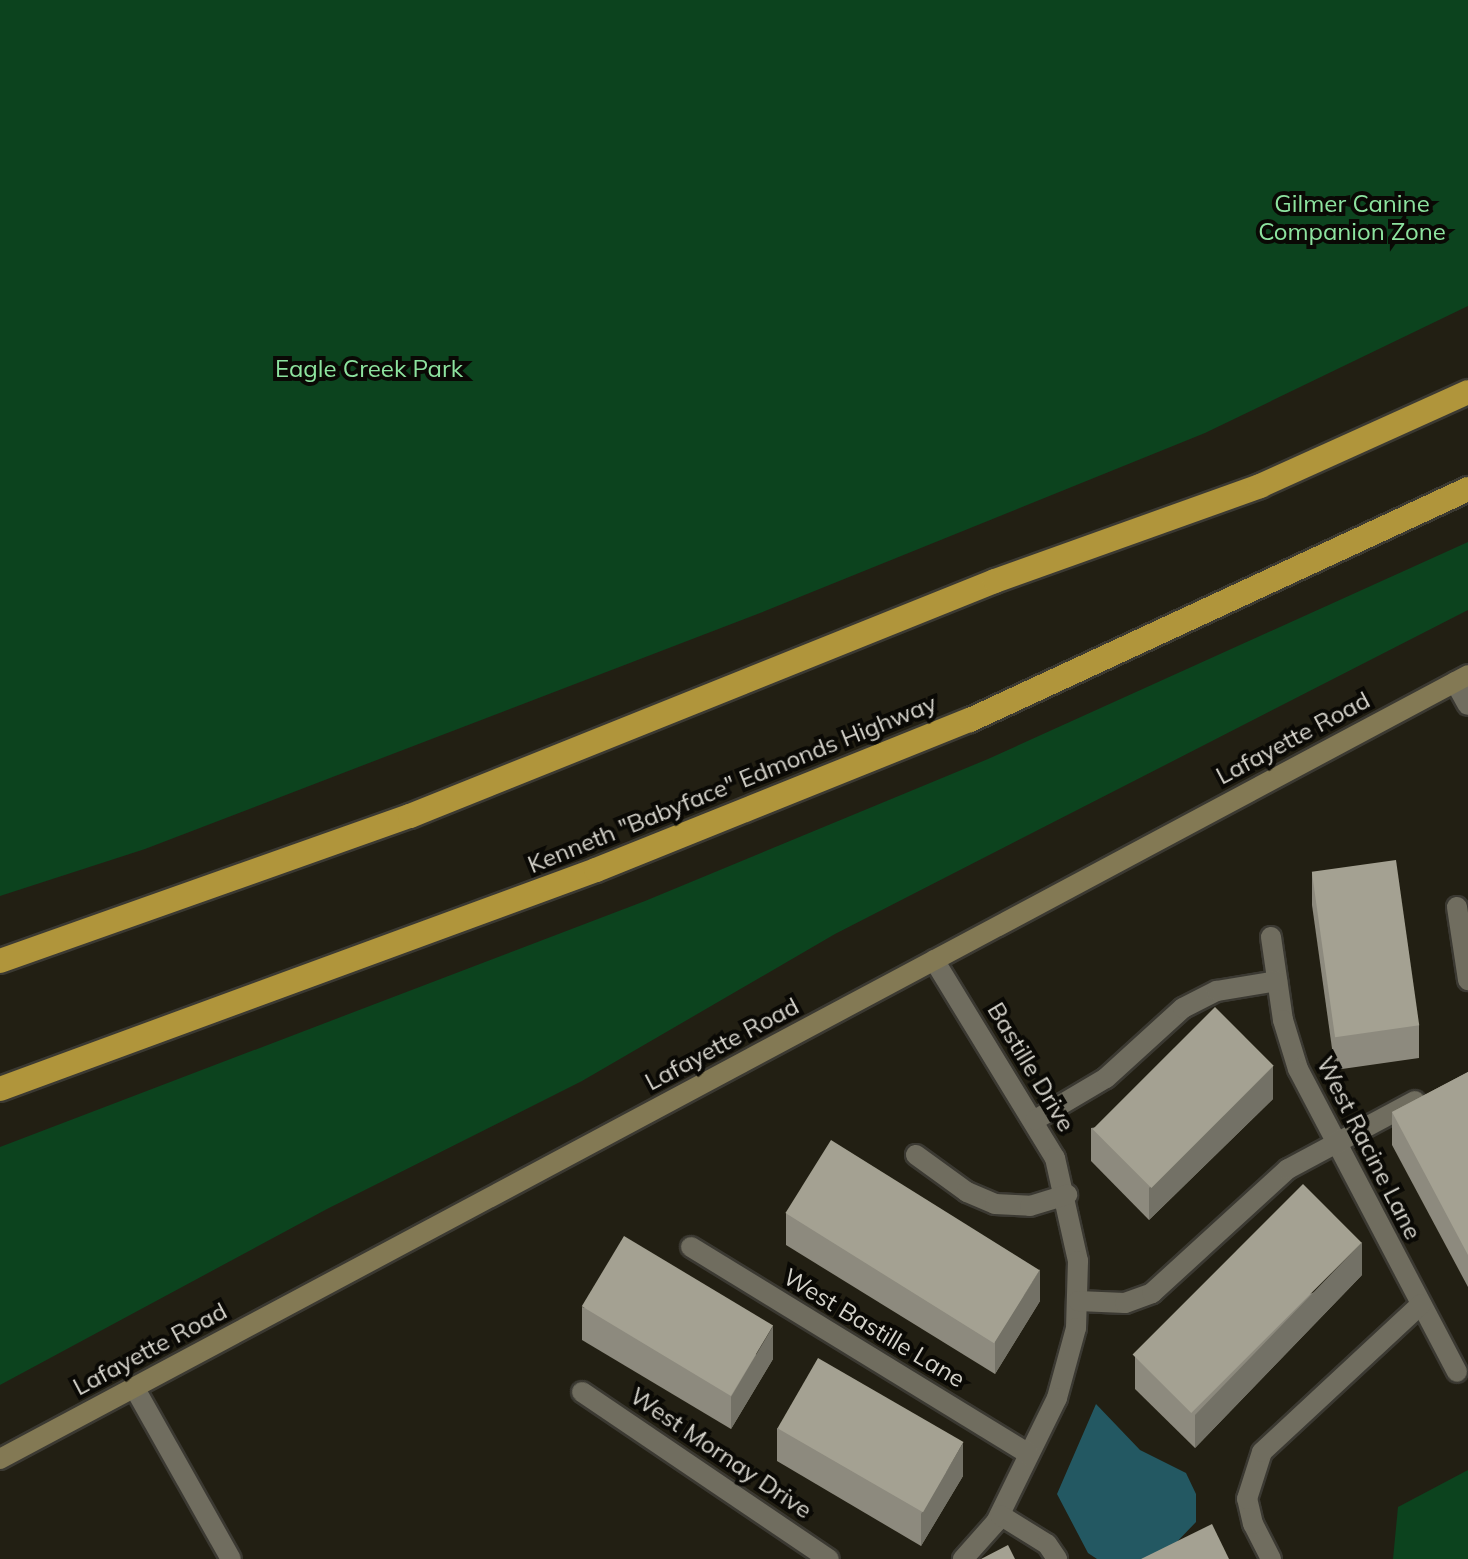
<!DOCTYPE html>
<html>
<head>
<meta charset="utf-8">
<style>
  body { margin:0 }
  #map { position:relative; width:1468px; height:1559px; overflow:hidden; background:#221f13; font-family:Mulish,sans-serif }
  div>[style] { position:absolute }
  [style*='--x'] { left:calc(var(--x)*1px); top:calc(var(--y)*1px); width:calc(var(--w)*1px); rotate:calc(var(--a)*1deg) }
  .green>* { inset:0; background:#0c431e }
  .water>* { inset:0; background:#235862 }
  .roads { filter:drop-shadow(2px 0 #3b3932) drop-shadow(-2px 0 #3b3932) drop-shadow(0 2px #3b3932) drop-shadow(0 -2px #3b3932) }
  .minor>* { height:20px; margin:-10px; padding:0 10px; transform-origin:10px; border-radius:10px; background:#706d5f }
  .secondary>* { height:20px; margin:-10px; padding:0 10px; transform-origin:10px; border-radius:10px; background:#837954 }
  .motorway>* { height:24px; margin:-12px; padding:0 12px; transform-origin:12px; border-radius:12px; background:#b0953b }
  .wall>* { inset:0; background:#8d8a7e }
  .shaded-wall>* { inset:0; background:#737166 }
  .building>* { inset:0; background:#a4a192; transform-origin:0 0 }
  span { translate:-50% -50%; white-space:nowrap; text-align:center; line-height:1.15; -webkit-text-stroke:8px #0a0905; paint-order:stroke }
  .park-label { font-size:24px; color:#8de39f }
  .street-label { font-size:24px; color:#d5d3cb }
</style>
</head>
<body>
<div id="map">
  <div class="green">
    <div style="clip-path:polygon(0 0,1468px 0,1468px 306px,1205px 433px,765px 611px,145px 849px,0 896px)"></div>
    <div style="clip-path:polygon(1468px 542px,1468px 610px,835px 934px,582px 1081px,327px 1209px,0 1385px,0 1147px,645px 901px,988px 759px)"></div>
    <div style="clip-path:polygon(1468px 1470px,1468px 1559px,1393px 1559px,1398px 1507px)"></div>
  </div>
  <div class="water">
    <div style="clip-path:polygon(1096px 1404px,1140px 1450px,1186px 1473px,1196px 1494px,1196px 1522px,1171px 1548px,1147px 1559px,1097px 1559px,1088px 1553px,1057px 1494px)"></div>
  </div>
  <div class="roads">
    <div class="minor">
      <div style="--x:1455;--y:682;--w:26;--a:61"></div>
      <div style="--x:1457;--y:907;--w:74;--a:81.4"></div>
      <div style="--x:1271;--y:937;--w:84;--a:81.8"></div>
      <div style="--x:1283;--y:1020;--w:51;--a:73"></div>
      <div style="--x:1298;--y:1069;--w:342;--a:62.3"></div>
      <div style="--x:934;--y:960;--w:232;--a:58.6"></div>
      <div style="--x:1055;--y:1158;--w:106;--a:77.4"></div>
      <div style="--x:1078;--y:1261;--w:67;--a:91.7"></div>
      <div style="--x:1076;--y:1328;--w:73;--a:105.2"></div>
      <div style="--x:1057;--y:1398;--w:138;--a:116.2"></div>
      <div style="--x:996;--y:1522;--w:50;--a:131.7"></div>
      <div style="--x:1035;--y:1120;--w:82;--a:-30.6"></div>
      <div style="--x:1106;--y:1078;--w:104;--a:-42.3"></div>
      <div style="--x:1183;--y:1008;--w:38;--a:-27"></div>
      <div style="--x:1217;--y:991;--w:61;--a:-9.5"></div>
      <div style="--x:916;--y:1155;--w:63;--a:36"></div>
      <div style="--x:967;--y:1192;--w:30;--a:23"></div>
      <div style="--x:995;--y:1204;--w:35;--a:3"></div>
      <div style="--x:1030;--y:1206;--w:39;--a:-17"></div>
      <div style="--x:691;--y:1247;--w:396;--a:31.5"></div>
      <div style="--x:1078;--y:1301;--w:47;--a:2.4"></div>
      <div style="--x:1125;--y:1303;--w:29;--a:-20"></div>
      <div style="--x:1152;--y:1293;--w:184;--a:-42.4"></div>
      <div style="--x:1288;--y:1169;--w:144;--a:-28.2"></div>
      <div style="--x:134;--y:1387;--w:197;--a:60.6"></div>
      <div style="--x:582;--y:1392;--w:298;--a:34.1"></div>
      <div style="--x:1000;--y:1515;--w:55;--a:31.7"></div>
      <div style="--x:1047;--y:1544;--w:18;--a:56"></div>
      <div style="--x:1271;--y:1559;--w:39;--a:-117"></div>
      <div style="--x:1253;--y:1524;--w:26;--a:-103"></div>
      <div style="--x:1247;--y:1499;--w:49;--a:-72.3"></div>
      <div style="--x:1262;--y:1452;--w:217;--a:-42.9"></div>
    </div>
    <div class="secondary">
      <div style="--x:0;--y:1459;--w:1664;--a:-28.1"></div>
    </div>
    <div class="motorway">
      <div style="--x:0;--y:961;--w:435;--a:-19.5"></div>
      <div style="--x:410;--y:816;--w:630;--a:-21.89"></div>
      <div style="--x:995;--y:581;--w:282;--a:-19.7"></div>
      <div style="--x:1260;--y:486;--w:228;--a:-24.3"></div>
      <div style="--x:0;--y:1089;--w:635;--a:-20.18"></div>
      <div style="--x:596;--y:870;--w:403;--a:-21.9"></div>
      <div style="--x:970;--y:720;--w:549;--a:-24.88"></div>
    </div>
  </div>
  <div class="wall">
    <div style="clip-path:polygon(1312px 872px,1419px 1025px,1419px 1058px,1335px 1070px,1312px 905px)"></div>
    <div style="clip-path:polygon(1468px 1072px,1468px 1287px,1392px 1145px,1392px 1112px)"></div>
    <div style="clip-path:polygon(1273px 1099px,1149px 1220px,1091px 1161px,1091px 1128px)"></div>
    <div style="clip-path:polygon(786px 1213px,1040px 1301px,995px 1374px,786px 1245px)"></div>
    <div style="clip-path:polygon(1362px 1275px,1195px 1448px,1135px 1389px,1135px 1357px)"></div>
    <div style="clip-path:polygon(582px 1307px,773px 1359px,731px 1429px,582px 1340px)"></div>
    <div style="clip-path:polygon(777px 1428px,963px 1476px,921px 1546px,777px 1461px)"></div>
  </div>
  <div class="shaded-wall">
    <div style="clip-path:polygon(1273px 1066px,1273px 1099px,1149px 1220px,1149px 1188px)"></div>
    <div style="clip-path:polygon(1362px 1242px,1362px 1275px,1195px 1448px,1195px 1415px)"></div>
    <div style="clip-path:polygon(1040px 1269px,1040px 1301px,995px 1374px,995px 1341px)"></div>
    <div style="clip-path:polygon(773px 1326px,773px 1359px,731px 1429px,731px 1397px)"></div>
    <div style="clip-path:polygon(963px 1443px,963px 1476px,921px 1546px,921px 1514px)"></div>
  </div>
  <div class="building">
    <div style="left:1396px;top:860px;width:167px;height:85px;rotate:82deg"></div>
    <div style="left:1215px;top:1007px;width:83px;height:173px;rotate:45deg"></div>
    <div style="clip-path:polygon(1468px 1072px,1468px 1255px,1392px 1112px)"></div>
    <div style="left:831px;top:1140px;width:246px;height:86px;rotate:32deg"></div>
    <div style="left:1303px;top:1184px;width:83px;height:241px;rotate:45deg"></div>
    <div style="left:624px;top:1236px;width:174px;height:82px;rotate:31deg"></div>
    <div style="left:818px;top:1358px;width:168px;height:81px;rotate:30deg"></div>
    <div style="clip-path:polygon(1212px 1524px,1229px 1559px,1141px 1559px)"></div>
    <div style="clip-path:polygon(1008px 1545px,1015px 1559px,981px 1559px)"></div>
  </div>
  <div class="park-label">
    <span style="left:1352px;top:218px">Gilmer Canine<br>Companion Zone</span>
    <span style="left:369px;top:369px">Eagle Creek Park</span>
  </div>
  <div class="street-label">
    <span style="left:1293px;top:738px;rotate:-28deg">Lafayette Road</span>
    <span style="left:732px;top:784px;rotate:-22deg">Kenneth "Babyface" Edmonds Highway</span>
    <span style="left:722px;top:1044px;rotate:-28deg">Lafayette Road</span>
    <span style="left:1031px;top:1067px;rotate:59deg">Bastille Drive</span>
    <span style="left:1369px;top:1148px;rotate:63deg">West Racine Lane</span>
    <span style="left:874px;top:1328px;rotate:31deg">West Bastille Lane</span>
    <span style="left:150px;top:1349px;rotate:-28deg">Lafayette Road</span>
    <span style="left:721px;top:1453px;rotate:34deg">West Mornay Drive</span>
  </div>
</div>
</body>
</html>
